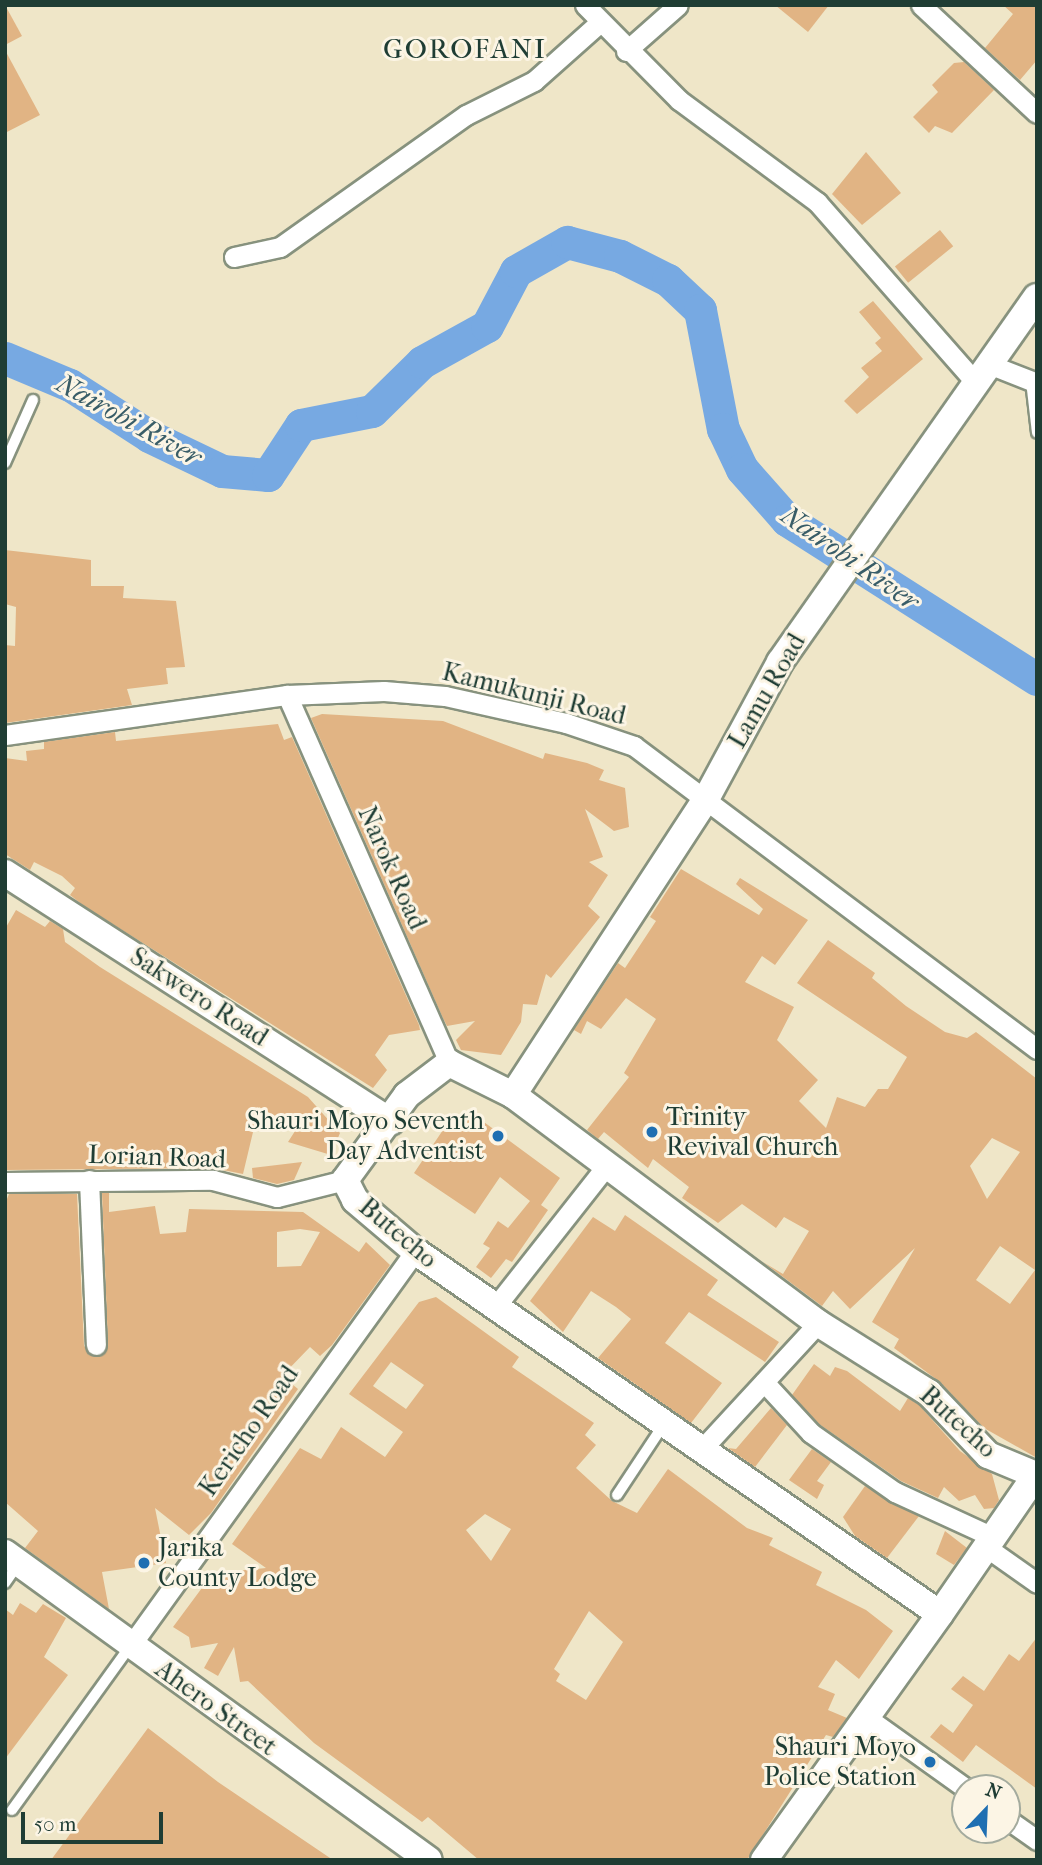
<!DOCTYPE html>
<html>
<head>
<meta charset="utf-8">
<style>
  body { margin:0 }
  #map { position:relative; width:1042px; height:1865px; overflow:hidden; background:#efe6c8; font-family:"IM FELL French Canon",serif }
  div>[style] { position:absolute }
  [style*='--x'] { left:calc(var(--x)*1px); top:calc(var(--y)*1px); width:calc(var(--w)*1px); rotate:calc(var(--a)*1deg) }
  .river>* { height:33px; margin:-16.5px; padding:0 16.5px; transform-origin:16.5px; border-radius:16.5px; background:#77a9e2 }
  .building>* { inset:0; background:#e1b484; transform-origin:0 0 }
  .roads { filter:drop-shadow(2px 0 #87927e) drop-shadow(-2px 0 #87927e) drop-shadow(0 2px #87927e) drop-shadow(0 -2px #87927e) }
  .lane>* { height:10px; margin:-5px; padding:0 5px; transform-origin:5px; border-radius:5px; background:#fff }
  .street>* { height:19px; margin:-9.5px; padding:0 9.5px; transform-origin:9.5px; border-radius:9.5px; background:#fff }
  .secondary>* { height:26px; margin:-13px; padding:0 13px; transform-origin:13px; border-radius:13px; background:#fff }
  .dots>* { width:19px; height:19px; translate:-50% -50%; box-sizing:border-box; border:4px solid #fcf5e5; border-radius:50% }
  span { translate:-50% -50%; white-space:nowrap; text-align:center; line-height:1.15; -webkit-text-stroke:6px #fcf5e5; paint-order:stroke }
  .street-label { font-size:26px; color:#1f3d34 }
  .poi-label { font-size:26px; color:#1f3d34 }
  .left { translate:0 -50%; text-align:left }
  .right { translate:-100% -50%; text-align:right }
  .neighbourhood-label { font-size:28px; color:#1f3d34; letter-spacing:2px }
  .water-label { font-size:28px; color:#395d68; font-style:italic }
  .frame { position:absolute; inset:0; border:7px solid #1f3d34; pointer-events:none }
  .north { position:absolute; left:951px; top:1774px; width:70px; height:70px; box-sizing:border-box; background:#fcf5e5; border:2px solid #a4ab9e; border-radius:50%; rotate:23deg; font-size:19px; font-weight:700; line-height:28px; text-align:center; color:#1f3d34 }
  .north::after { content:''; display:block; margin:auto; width:24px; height:32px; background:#1f6fb2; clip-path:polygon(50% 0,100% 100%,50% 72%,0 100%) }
  .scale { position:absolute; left:21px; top:1812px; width:142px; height:32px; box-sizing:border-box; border:4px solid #1f3d34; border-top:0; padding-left:9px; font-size:21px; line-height:24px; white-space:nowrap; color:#1f3d34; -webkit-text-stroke:5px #fcf5e5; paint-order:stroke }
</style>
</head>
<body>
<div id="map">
  <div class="river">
    <div style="--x:5;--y:358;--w:70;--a:22.6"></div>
    <div style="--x:70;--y:385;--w:94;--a:32.8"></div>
    <div style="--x:149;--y:436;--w:81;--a:25.6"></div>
    <div style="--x:222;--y:471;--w:46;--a:5"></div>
    <div style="--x:268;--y:475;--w:60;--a:-56.6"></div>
    <div style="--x:301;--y:425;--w:72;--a:-11.2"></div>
    <div style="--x:372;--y:411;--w:70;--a:-44.4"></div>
    <div style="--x:422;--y:362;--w:74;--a:-29"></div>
    <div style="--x:487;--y:326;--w:62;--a:-62.2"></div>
    <div style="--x:516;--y:271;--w:59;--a:-29.6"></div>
    <div style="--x:567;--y:242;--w:55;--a:14.8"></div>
    <div style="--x:620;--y:256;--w:54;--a:26.6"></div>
    <div style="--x:668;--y:280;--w:44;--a:43.2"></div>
    <div style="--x:700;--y:310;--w:121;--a:79.1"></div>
    <div style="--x:723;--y:429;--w:44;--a:64.6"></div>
    <div style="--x:742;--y:469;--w:68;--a:48.6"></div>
    <div style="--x:787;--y:520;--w:296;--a:32.5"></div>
  </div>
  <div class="building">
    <div style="clip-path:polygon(5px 5px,22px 36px,5px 45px)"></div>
    <div style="clip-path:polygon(775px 5px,829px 5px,808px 32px)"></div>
    <div style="clip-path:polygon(1003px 5px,1037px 5px,1037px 60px,1020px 80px,985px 48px,1013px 14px)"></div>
    <div style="clip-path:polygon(5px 50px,40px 115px,5px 133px)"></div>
    <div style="clip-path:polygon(964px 62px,994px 90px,952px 133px,935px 126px,929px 133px,913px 117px,938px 92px,932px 85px,954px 63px)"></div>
    <div style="clip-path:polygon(866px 152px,901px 193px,862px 225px,832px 194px)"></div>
    <div style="left:940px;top:230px;width:21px;height:58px;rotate:51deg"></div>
    <div style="clip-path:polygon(873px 301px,923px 359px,857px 414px,844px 401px,869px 377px,861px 368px,882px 351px,875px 343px,881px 338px,859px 312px)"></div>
    <div style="clip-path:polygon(5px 550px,91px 560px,91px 586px,124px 586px,123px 598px,176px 601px,185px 667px,166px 668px,168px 684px,127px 689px,132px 705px,5px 723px,5px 645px,15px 646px,16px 607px,5px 604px)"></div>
    <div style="clip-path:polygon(322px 714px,443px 721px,543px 759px,545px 753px,587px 763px,604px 770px,599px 780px,625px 788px,629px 827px,614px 831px,585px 809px,603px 857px,589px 862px,608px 875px,588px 906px,600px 917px,551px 978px,546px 974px,537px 1005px,523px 1004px,521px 1022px,501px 1055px,461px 1050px,456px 1040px,475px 1021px,447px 1026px,442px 1016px,311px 718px)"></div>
    <div style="clip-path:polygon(278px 724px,284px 740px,292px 737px,419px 1025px,420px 1030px,389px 1035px,375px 1055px,387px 1070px,373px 1088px,84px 906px,70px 895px,75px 888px,62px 876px,34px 862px,30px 870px,5px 854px,5px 758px,27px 761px,26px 751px,44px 749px,44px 742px,115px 732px,116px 741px)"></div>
    <div style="clip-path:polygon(evenodd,681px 869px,759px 915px,763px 909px,736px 884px,740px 878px,808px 920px,775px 965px,762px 956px,745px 982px,794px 1007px,777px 1040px,818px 1080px,799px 1101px,826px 1128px,837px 1097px,865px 1107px,878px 1089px,888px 1089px,907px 1057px,797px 983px,828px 940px,875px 973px,872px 978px,906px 1006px,945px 1032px,967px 1038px,976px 1032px,1037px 1079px,1037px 1458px,984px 1428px,940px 1382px,894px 1348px,899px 1339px,872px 1322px,915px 1248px,850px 1309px,833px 1291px,822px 1306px,763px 1262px,783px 1274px,809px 1231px,784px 1217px,776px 1228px,742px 1204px,718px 1223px,682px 1198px,689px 1187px,653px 1159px,648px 1168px,604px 1132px,598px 1139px,587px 1130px,629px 1077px,624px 1073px,656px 1019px,626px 998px,601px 1029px,587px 1021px,581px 1034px,574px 1030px,618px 963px,625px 968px,656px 921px,650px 917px,681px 869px,992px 1138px,1020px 1152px,987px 1199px,970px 1166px,992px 1138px,681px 869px,1000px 1246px,1035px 1270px,1010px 1304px,976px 1280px,1000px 1246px)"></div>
    <div style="clip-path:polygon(16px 910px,45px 927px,50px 921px,63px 929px,65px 942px,100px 967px,308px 1097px,340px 1133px,331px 1155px,288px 1142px,297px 1128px,259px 1107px,243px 1174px,213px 1168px,5px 1170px,5px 929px)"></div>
    <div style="clip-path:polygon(469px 1111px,560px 1178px,541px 1205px,548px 1210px,512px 1262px,506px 1259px,491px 1278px,476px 1267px,490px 1248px,483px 1244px,498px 1221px,508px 1228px,530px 1201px,500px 1177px,475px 1214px,414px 1173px,447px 1124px,457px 1131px)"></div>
    <div style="clip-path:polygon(302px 1162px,294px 1180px,277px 1184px,253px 1178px,252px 1168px)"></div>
    <div style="clip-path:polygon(evenodd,102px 1193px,109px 1193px,109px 1212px,155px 1206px,160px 1234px,186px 1232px,189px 1209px,303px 1212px,359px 1252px,366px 1242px,390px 1265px,332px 1345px,320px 1356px,310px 1347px,282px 1376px,298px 1389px,211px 1513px,189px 1535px,155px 1508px,166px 1563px,102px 1572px,109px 1609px,25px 1548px,38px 1531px,5px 1502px,5px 1204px,9px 1194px,77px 1194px,84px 1346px,97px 1357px,108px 1344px,102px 1193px,300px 1229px,320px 1232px,301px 1266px,277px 1267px,277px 1232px,300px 1229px)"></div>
    <div style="clip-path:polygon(625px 1215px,718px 1280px,707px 1295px,779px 1342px,765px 1362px,689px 1312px,665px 1343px,722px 1383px,691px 1423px,598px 1358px,631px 1319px,616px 1307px,591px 1291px,563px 1332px,530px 1301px,593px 1217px,615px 1231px)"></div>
    <div style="clip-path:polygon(evenodd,436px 1297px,519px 1357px,512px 1367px,594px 1423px,585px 1435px,596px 1445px,576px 1468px,612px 1501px,637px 1513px,668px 1469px,747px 1528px,773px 1538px,769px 1545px,822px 1572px,816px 1585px,866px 1610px,893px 1631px,859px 1679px,836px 1660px,818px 1687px,835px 1694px,828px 1710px,847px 1718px,833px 1737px,826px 1735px,747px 1860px,479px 1860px,428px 1817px,422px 1822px,314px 1743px,248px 1681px,240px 1682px,234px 1647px,218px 1676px,204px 1668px,218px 1643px,191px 1648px,189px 1637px,173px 1627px,213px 1573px,266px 1568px,232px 1544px,300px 1448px,321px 1459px,341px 1427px,385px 1457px,403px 1432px,349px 1394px,419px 1302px,436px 1297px,391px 1362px,424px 1385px,406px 1409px,373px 1386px,391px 1362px,436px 1297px,485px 1514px,511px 1529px,491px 1561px,466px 1530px,485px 1514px,436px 1297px,589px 1611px,623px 1642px,586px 1700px,556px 1681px,560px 1674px,554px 1669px,589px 1611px)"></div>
    <div style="clip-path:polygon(814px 1364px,830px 1376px,835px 1367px,847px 1371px,900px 1411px,908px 1398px,919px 1405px,960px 1451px,992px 1474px,999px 1500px,994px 1508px,984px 1509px,975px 1495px,959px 1501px,944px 1487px,938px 1498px,901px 1481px,819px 1424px,792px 1395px)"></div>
    <div style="clip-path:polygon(771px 1408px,787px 1425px,755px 1467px,728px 1448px,736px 1449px)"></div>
    <div style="clip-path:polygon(812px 1449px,831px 1462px,817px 1481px,824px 1485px,817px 1499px,789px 1480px)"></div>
    <div style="clip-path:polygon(865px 1486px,919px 1516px,887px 1558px,855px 1536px,843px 1517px)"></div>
    <div style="clip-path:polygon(945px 1531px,967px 1548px,954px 1565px,936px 1554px)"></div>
    <div style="clip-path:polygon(20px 1603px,36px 1613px,43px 1604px,66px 1618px,44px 1657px,68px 1675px,5px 1759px,5px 1609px,13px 1615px)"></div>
    <div style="clip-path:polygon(1037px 1637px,1037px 1789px,976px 1745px,963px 1762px,930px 1737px,941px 1724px,953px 1733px,973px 1705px,951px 1689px,963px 1676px,984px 1691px,1009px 1654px,1019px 1661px)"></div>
    <div style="clip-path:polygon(148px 1728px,218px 1782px,333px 1860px,51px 1860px)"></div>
  </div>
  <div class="roads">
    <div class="lane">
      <div style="--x:1031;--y:381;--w:52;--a:83.4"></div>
      <div style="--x:5;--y:463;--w:69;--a:-66"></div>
      <div style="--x:617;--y:1495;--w:85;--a:-56.5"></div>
      <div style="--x:5;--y:1583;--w:24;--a:-55"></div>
      <div style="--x:12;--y:1810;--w:203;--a:-54.2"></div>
    </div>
    <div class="street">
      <div style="--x:585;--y:5;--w:134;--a:45.3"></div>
      <div style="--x:679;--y:100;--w:172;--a:36.5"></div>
      <div style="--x:817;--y:202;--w:242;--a:48.7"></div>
      <div style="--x:921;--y:5;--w:158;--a:43"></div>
      <div style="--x:626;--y:51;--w:69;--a:-41.5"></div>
      <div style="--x:234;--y:257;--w:47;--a:-12.3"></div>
      <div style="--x:280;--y:247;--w:228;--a:-35.4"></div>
      <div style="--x:466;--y:115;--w:76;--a:-26.6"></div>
      <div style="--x:534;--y:81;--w:87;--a:-41.7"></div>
      <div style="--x:991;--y:365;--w:49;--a:21.4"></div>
      <div style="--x:287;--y:695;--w:402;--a:66.2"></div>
      <div style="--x:5;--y:735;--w:285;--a:-8.1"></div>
      <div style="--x:287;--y:695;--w:97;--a:-2.4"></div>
      <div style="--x:384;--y:691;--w:61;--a:4.7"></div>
      <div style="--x:445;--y:696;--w:124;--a:12.6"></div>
      <div style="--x:566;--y:723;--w:72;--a:18.7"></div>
      <div style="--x:634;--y:746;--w:504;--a:36.94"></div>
      <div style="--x:89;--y:1180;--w:165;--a:87.6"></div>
      <div style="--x:5;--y:1182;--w:208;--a:-0.6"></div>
      <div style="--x:213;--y:1180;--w:66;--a:14.9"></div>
      <div style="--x:277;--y:1197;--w:70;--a:-14"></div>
      <div style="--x:496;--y:1306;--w:174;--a:-51.8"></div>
      <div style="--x:764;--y:1382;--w:69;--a:47.3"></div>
      <div style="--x:811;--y:1433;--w:103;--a:35.1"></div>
      <div style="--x:895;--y:1492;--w:108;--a:24.7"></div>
      <div style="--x:701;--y:1450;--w:173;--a:-47.3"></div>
      <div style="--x:986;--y:1547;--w:62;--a:35.2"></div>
      <div style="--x:131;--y:1645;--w:486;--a:-54.2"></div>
      <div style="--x:866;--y:1717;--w:122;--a:35.6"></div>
      <div style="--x:1007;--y:1819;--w:37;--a:35"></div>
    </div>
    <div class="secondary">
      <div style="--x:5;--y:873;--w:459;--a:32.8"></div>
      <div style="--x:513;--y:1095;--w:353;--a:-56.9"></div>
      <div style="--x:706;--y:799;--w:156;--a:-61.6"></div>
      <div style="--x:780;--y:662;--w:446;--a:-54.9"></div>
      <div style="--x:5;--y:1553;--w:523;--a:35.91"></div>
      <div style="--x:764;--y:1860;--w:302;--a:-54.4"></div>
      <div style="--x:940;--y:1614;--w:169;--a:-55.4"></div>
      <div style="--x:1036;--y:1475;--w:52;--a:-157.4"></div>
      <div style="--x:988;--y:1455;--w:86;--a:-133.6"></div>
      <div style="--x:929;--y:1393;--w:131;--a:-147.8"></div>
      <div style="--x:818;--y:1323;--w:381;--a:-143.2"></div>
      <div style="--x:513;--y:1095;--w:72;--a:-153.4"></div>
      <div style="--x:449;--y:1063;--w:53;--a:142.7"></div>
      <div style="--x:407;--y:1095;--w:105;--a:126.1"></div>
      <div style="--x:345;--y:1180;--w:22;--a:63"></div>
      <div style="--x:355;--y:1200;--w:79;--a:40.4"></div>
      <div style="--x:415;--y:1251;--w:638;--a:34.66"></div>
    </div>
  </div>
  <div class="dots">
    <div style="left:652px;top:1132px;background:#1f6fb2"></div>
    <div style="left:498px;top:1136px;background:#1f6fb2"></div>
    <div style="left:144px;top:1563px;background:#1f6fb2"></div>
    <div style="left:930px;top:1762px;background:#1f6fb2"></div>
  </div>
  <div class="street-label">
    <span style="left:767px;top:691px;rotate:-60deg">Lamu Road</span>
    <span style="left:534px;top:694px;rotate:14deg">Kamukunji Road</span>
    <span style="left:392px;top:868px;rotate:66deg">Narok Road</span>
    <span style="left:199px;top:997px;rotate:33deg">Sakwero Road</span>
    <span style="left:157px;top:1157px;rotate:2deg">Lorian Road</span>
    <span style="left:398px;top:1233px;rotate:40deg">Butecho</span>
    <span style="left:958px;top:1422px;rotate:42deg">Butecho</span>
    <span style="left:249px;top:1431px;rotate:-55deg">Kericho Road</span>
    <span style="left:216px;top:1708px;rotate:36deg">Ahero Street</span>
  </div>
  <div class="poi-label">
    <span class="left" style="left:666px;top:1132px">Trinity<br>Revival Church</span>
    <span class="right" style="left:484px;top:1136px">Shauri Moyo Seventh<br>Day Adventist</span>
    <span class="left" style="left:158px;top:1563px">Jarika<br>County Lodge</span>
    <span class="right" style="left:916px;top:1762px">Shauri Moyo<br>Police Station</span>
  </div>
  <div class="neighbourhood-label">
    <span style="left:465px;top:49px">GOROFANI</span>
  </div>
  <div class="water-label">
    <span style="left:129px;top:420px;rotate:29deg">Nairobi River</span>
    <span style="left:850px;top:558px;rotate:35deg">Nairobi River</span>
  </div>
  <div class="frame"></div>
  <div class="north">N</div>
  <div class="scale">50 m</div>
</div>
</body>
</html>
